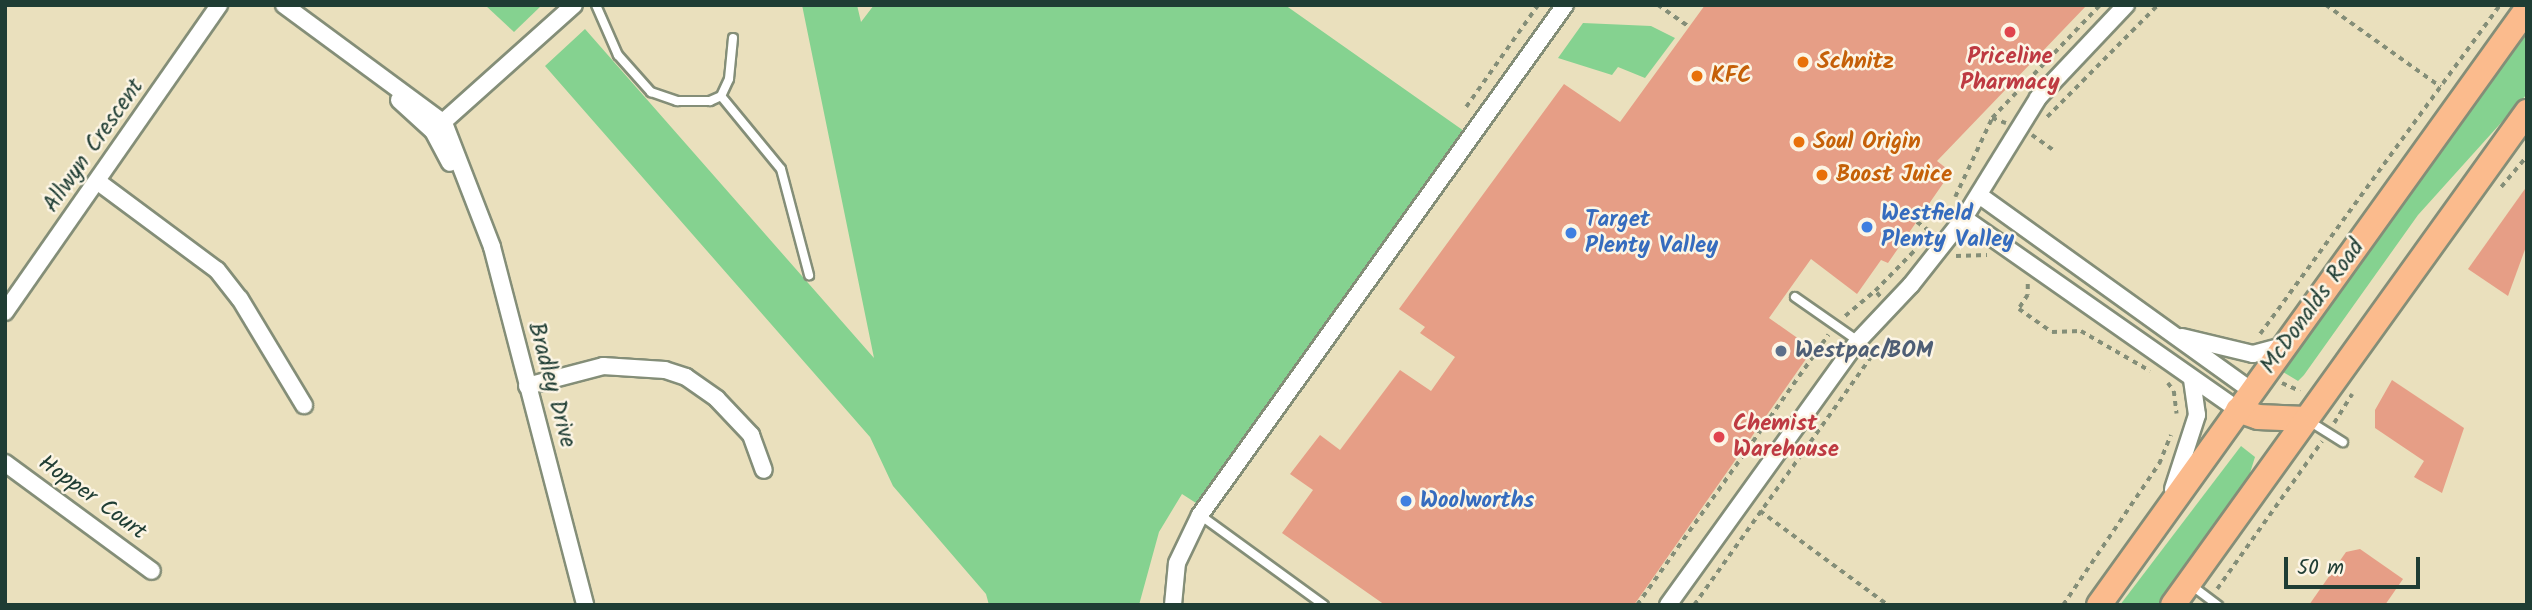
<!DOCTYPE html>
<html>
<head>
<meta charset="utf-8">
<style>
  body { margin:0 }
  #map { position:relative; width:2532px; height:610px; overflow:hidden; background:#eae0bd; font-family:Kalam,sans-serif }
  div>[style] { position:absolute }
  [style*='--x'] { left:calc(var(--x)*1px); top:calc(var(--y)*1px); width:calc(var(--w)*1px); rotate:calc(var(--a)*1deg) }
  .green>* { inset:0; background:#85d290 }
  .building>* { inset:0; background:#e69e86 }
  .path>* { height:3.5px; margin-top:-1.75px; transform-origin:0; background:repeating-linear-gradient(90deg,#848e78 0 5px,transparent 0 10px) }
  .roads { filter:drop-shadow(2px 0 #848e78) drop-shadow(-2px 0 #848e78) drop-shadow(0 2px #848e78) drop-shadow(0 -2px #848e78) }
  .lane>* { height:8px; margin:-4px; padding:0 4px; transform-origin:4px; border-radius:4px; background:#fff }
  .street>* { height:16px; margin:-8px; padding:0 8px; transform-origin:8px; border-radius:8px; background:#fff }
  .primary>* { height:24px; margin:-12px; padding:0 12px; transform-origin:12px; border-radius:12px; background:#fbbb8d }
  .dots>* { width:19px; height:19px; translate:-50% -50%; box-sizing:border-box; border:4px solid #fcf5e5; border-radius:50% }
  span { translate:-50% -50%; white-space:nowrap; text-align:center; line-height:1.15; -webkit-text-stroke:5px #fcf5e5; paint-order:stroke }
  .health-label { font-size:23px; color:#be3a42; font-weight:700 }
  .left { translate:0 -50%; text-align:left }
  .food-label { font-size:23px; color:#c56008; font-weight:700 }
  .street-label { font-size:23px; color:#1f3d34 }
  .shop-label { font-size:23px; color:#366cbe; font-weight:700 }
  .service-label { font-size:23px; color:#4e5e75; font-weight:700 }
  .frame { position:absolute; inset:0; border:7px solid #1f3d34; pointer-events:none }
  .scale { position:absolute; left:2284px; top:557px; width:136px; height:32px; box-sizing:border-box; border:4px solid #1f3d34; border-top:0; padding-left:9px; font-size:21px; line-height:24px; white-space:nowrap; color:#1f3d34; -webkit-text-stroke:5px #fcf5e5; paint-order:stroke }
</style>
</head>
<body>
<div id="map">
  <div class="green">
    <div style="clip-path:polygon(485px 5px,542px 5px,514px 32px)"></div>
    <div style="clip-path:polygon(802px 5px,857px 5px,861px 22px,874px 5px,1285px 5px,1464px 131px,1196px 503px,1182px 494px,1159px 532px,1139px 605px,989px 605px,986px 594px,893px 486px,870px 437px,545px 66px,585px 29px,874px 358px)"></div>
    <div style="clip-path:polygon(1583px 23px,1651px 26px,1675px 38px,1645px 78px,1618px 67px,1612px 75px,1558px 58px)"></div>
    <div style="clip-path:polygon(2527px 25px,2527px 94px,2418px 215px,2304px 375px,2298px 381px,2283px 372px)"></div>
    <div style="clip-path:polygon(2241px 446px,2255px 457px,2246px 486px,2163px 605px,2120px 605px)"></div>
  </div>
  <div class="building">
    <div style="clip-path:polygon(1705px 5px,2087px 5px,1937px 161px,1951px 172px,1888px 263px,1881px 260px,1857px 294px,1811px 259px,1769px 318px,1813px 349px,1634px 605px,1385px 605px,1282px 533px,1313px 490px,1290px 474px,1320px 435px,1340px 450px,1400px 370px,1431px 391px,1455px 357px,1420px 333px,1425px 327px,1399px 309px,1564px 84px,1620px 122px)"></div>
    <div style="clip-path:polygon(2527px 186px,2527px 244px,2508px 296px,2468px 269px)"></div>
    <div style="clip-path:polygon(2392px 380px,2464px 428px,2442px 493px,2414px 477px,2424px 461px,2375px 428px,2375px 410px)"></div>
    <div style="clip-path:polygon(2360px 549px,2403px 579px,2385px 605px,2309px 605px,2346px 552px)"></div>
  </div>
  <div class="path">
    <div style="--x:1658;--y:5;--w:38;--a:35"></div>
    <div style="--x:2326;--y:5;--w:141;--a:35.5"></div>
    <div style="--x:1466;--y:107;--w:125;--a:-54.8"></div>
    <div style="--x:2047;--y:117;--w:158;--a:-45.3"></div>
    <div style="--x:1992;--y:118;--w:15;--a:20"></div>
    <div style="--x:2032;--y:135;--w:28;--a:35"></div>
    <div style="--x:2501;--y:187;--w:40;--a:-50"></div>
    <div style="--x:1955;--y:197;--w:87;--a:-64.9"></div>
    <div style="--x:1992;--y:118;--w:156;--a:-46.3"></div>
    <div style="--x:1917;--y:222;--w:19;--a:36"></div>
    <div style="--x:1956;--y:256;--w:31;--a:-2"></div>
    <div style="--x:2028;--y:284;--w:11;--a:90"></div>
    <div style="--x:2028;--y:295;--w:17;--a:123"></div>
    <div style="--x:2019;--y:309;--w:40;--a:34.9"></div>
    <div style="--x:2052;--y:332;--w:29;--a:-2"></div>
    <div style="--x:2081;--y:331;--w:80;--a:30.1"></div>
    <div style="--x:1880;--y:297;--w:8;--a:-130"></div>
    <div style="--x:1875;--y:291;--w:57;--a:-45.7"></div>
    <div style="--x:1845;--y:316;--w:39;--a:-40"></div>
    <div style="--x:2260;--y:334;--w:407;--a:-53.9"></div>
    <div style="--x:2168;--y:383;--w:10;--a:53"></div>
    <div style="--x:2174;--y:391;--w:23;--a:83"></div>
    <div style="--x:2282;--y:383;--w:20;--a:24"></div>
    <div style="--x:2334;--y:423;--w:34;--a:-58"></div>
    <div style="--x:1760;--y:511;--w:159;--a:36.3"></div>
    <div style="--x:2217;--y:589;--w:181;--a:-54.6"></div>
    <div style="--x:1637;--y:605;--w:331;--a:-54.7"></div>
    <div style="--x:1694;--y:605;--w:320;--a:-54.5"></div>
    <div style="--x:2063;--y:605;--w:171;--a:-55.8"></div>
    <div style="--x:2159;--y:464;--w:31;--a:-68"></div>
  </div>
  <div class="roads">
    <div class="lane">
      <div style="--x:596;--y:5;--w:55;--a:66.3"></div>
      <div style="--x:618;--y:55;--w:50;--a:48.3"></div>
      <div style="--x:651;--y:92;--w:28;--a:19"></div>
      <div style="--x:677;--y:101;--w:33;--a:0"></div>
      <div style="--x:710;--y:101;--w:12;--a:-24"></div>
      <div style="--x:733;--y:38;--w:41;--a:95.6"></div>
      <div style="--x:729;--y:79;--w:19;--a:115"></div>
      <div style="--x:721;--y:96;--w:94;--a:50.6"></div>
      <div style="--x:781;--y:169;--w:110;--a:75.2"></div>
      <div style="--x:1795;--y:297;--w:77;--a:34.9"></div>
      <div style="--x:2309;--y:421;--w:40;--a:32"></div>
      <div style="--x:1200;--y:515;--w:153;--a:36"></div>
      <div style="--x:2191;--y:585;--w:34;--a:37"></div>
    </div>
    <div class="street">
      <div style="--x:284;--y:5;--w:199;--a:36.4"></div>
      <div style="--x:444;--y:123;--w:133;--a:68.8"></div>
      <div style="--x:492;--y:247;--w:370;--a:75.4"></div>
      <div style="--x:399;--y:100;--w:46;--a:42.4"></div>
      <div style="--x:433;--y:131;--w:36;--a:62"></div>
      <div style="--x:433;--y:131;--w:189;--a:-41.8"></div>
      <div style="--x:97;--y:181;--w:149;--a:36.6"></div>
      <div style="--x:217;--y:270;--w:37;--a:52"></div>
      <div style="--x:240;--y:299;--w:124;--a:58.9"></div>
      <div style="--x:1979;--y:195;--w:336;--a:35.7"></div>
      <div style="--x:1964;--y:218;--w:335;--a:35"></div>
      <div style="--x:5;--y:312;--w:374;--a:-55.1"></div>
      <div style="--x:2182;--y:337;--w:73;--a:13.5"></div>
      <div style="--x:2253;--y:354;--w:30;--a:-15"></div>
      <div style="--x:527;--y:386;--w:79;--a:-14.7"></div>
      <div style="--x:603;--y:366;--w:62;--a:3.7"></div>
      <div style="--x:665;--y:370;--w:22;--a:18"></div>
      <div style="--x:686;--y:377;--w:38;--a:35"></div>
      <div style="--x:717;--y:399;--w:50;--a:46.6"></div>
      <div style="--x:751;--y:435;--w:37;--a:70"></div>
      <div style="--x:5;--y:463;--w:182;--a:36.3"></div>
      <div style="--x:2173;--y:489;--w:78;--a:-72"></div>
      <div style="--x:2197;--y:415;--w:35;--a:-98"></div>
      <div style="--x:1173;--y:605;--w:42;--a:-84.6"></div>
      <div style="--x:1177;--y:563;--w:53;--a:-64.4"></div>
      <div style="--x:1200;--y:515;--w:627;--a:-54.41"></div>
      <div style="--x:1668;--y:605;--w:325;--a:-54.3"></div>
      <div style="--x:1858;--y:341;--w:77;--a:-46.6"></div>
      <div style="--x:1911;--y:285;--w:85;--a:-51.7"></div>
      <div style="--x:1964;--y:218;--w:141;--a:-58.3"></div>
      <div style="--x:2038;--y:98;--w:128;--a:-46.6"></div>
    </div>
    <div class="primary">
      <div style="--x:2238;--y:410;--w:21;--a:19"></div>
      <div style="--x:2258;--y:417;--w:48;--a:2.4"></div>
      <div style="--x:2099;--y:605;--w:734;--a:-54.32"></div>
      <div style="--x:2173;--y:605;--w:607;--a:-54.32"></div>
    </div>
  </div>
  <div class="dots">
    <div style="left:2010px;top:32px;background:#e0444e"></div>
    <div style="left:1803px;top:62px;background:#e8710a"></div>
    <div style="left:1697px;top:76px;background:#e8710a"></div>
    <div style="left:1799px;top:142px;background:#e8710a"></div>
    <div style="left:1822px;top:175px;background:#e8710a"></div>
    <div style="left:1867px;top:227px;background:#3f7fe0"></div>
    <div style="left:1571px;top:233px;background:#3f7fe0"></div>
    <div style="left:1781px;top:351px;background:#5c6f8a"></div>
    <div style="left:1719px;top:437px;background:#e0444e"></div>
    <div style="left:1406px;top:501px;background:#3f7fe0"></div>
  </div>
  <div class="health-label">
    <span style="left:2010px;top:70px">Priceline<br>Pharmacy</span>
    <span class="left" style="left:1733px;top:437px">Chemist<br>Warehouse</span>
  </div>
  <div class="food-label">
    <span class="left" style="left:1817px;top:62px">Schnitz</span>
    <span class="left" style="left:1711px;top:76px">KFC</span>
    <span class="left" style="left:1813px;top:142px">Soul Origin</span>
    <span class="left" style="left:1836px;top:175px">Boost Juice</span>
  </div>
  <div class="street-label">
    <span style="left:94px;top:146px;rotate:-55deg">Allwyn Crescent</span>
    <span style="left:2313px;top:307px;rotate:-54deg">McDonalds Road</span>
    <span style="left:551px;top:385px;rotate:75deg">Bradley Drive</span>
    <span style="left:92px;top:498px;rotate:36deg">Hopper Court</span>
  </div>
  <div class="shop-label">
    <span class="left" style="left:1881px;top:227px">Westfield<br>Plenty Valley</span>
    <span class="left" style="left:1585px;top:233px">Target<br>Plenty Valley</span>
    <span class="left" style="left:1420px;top:501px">Woolworths</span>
  </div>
  <div class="service-label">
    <span class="left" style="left:1795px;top:351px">Westpac/BOM</span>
  </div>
  <div class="frame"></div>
  <div class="scale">50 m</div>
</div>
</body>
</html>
